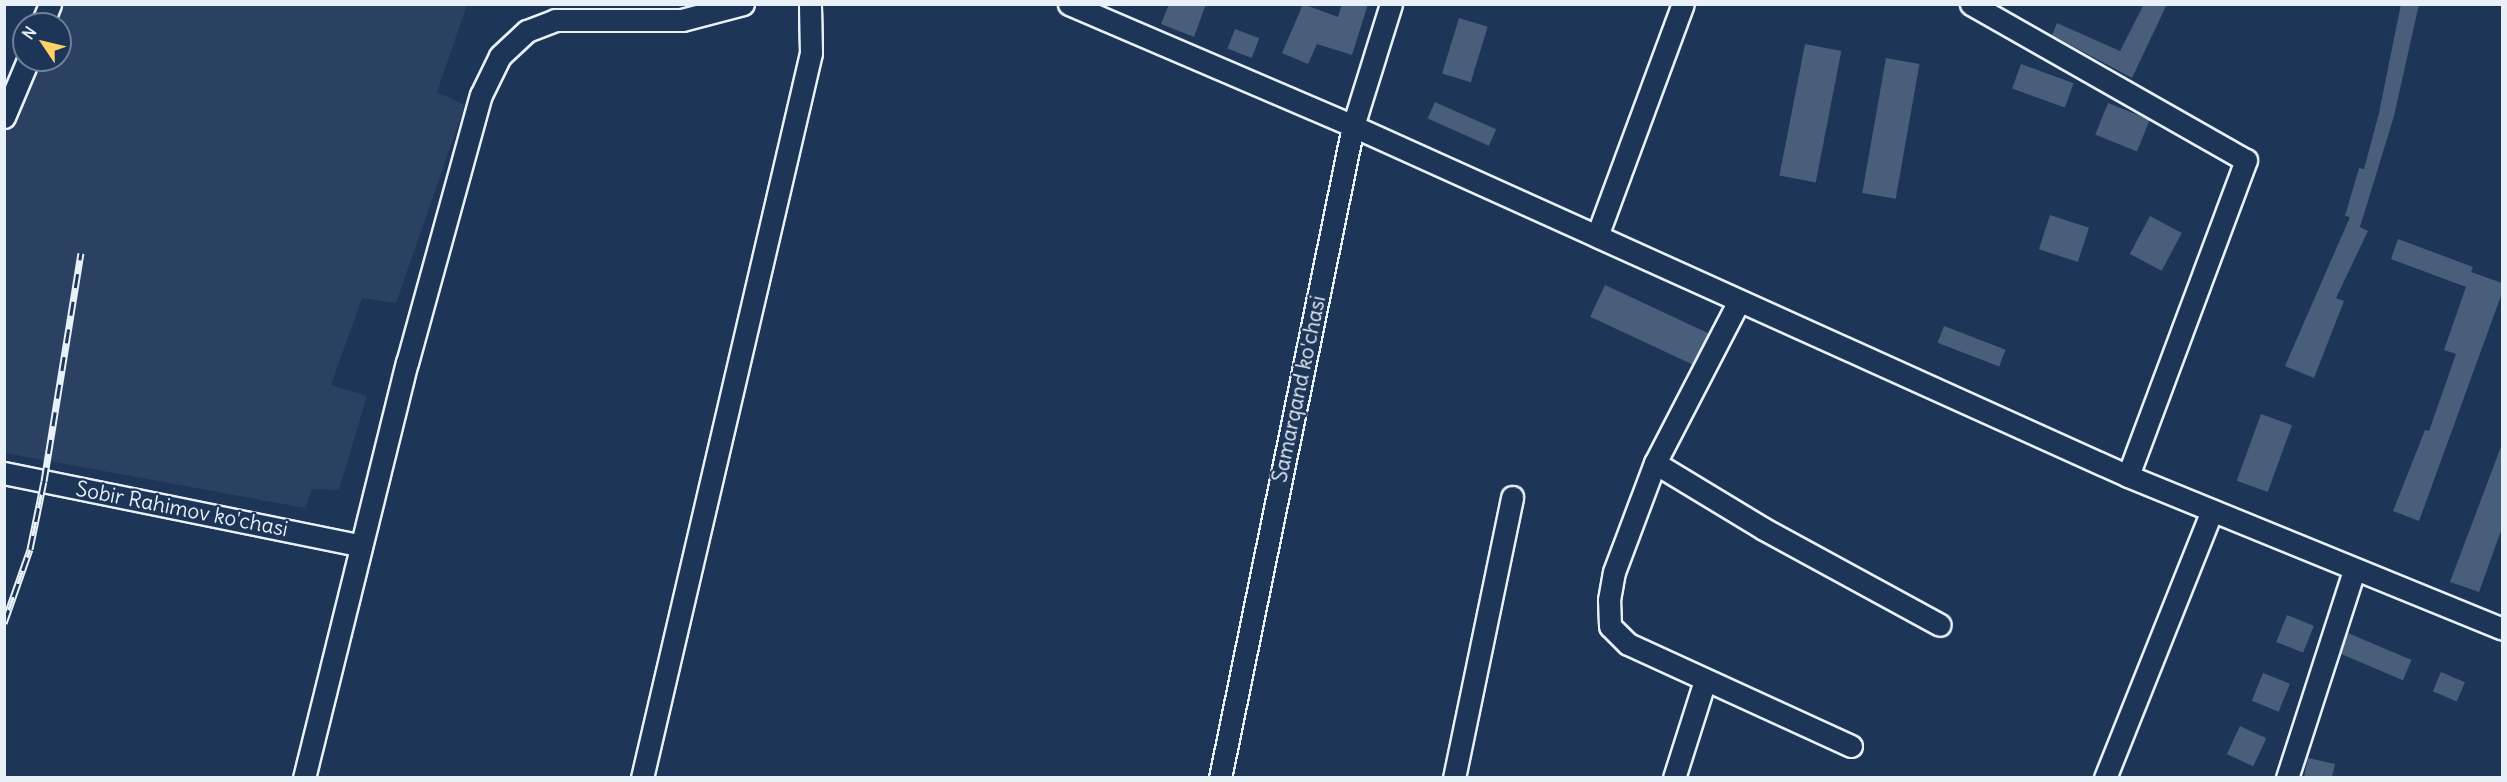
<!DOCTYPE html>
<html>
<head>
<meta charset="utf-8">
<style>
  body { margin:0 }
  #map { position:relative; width:2507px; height:782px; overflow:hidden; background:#1d3557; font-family:Delius,sans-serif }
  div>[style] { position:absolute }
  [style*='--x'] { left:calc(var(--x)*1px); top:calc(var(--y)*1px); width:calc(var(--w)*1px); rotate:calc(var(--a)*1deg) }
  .built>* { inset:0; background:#2a4162 }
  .building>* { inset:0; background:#495e7a; transform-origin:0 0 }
  .roads { filter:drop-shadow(2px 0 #e8f1f8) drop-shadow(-2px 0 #e8f1f8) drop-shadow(0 2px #e8f1f8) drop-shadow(0 -2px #e8f1f8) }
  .minor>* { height:21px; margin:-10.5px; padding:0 10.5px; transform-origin:10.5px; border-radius:10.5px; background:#1d3557 }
  .rail>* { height:7px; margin-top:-3.5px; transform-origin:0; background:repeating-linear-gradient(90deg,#1d3557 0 14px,#e8f1f8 0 28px); box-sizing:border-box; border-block:2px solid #e8f1f8 }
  span { translate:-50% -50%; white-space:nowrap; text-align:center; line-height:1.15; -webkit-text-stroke:4.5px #1d3557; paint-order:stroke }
  .street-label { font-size:21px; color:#e8f1f8 }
  .frame { position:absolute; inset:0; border:6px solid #e8f1f8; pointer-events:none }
  .north { position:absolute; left:12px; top:12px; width:60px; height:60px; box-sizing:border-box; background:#1d3557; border:2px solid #6e8097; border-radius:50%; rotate:305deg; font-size:16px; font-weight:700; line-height:24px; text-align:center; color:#e8f1f8 }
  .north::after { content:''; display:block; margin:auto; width:21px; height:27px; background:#ffd166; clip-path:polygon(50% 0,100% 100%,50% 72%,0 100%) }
</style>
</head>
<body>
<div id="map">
  <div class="built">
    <div style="clip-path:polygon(55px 5px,467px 5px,437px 92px,465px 105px,396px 303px,362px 298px,331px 385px,367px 396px,339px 490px,312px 489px,305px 508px,5px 453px,5px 123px,31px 60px,60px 60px,60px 24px,47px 24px)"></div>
  </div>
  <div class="building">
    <div style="clip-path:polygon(1169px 4px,1206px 4px,1194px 37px,1161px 24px)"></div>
    <div style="clip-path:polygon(1303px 4px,1338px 17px,1342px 4px,1368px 4px,1352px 55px,1317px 44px,1308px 64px,1282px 53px)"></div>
    <div style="clip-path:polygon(2144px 4px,2167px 4px,2132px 78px,2052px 35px,2057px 23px,2120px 51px)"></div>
    <div style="clip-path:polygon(2401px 4px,2419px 4px,2394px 116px,2360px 227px,2368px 231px,2336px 298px,2344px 301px,2314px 378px,2285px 366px,2350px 217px,2345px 216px,2359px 168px,2364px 169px,2379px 113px)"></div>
    <div style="left:1459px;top:18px;width:30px;height:58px;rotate:17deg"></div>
    <div style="left:1235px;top:29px;width:26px;height:21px;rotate:21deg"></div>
    <div style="left:1805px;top:44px;width:37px;height:134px;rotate:11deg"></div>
    <div style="left:1886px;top:58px;width:34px;height:137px;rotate:10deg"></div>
    <div style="left:2021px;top:64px;width:56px;height:26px;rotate:20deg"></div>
    <div style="left:1435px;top:102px;width:67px;height:18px;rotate:24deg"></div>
    <div style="left:2108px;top:103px;width:45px;height:34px;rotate:22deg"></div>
    <div style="left:2050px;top:215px;width:41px;height:36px;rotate:18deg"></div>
    <div style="left:2150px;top:216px;width:36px;height:43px;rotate:28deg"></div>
    <div style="clip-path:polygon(2398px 239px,2473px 267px,2471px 272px,2502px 283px,2502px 293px,2419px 521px,2393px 511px,2425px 430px,2429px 431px,2456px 354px,2444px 350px,2466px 287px,2391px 259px)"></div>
    <div style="left:1605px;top:285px;width:114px;height:35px;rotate:25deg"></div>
    <div style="left:1944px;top:326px;width:66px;height:18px;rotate:21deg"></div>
    <div style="left:2261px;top:414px;width:33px;height:71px;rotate:20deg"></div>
    <div style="clip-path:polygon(2502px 444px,2502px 528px,2479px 592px,2450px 582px)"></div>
    <div style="left:2287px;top:615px;width:29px;height:29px;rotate:22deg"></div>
    <div style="left:2348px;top:633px;width:69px;height:22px;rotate:23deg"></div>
    <div style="left:2441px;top:672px;width:26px;height:21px;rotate:23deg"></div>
    <div style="left:2263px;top:673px;width:29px;height:30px;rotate:22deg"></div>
    <div style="left:2240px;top:726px;width:29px;height:31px;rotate:25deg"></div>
    <div style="clip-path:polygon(2308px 758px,2335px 764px,2332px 777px,2304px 777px)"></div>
  </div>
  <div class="roads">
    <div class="minor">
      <div style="--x:1069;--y:4;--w:309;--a:23.2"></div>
      <div style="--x:1353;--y:126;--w:850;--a:24.3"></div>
      <div style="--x:2128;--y:476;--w:404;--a:22.2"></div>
      <div style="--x:1971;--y:4;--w:316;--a:29.6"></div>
      <div style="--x:2246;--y:160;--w:337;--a:110.5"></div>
      <div style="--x:42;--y:24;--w:22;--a:-68"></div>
      <div style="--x:4;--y:117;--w:62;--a:-67.2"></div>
      <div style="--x:1597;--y:236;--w:247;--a:-69.7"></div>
      <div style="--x:1655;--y:463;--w:180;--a:-62.6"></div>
      <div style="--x:4;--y:473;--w:362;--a:11.5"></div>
      <div style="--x:1851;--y:746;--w:245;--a:-155.4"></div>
      <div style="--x:1628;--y:644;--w:25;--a:-135"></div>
      <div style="--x:1610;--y:626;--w:26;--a:-92"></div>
      <div style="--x:1609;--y:600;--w:28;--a:-80"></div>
      <div style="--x:1614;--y:572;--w:116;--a:-69.4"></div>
      <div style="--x:1655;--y:463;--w:127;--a:31.2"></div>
      <div style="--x:1764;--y:529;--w:200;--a:28.6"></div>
      <div style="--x:304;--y:778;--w:428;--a:-76.1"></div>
      <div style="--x:407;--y:363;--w:278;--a:-74.6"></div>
      <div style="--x:481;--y:95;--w:43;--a:-64"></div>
      <div style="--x:500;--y:56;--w:37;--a:-43"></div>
      <div style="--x:527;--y:31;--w:30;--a:-21"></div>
      <div style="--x:555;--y:20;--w:127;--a:0"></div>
      <div style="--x:682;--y:20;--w:63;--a:-14.7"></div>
      <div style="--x:642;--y:778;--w:744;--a:-76.88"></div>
      <div style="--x:811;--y:53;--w:49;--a:-91.2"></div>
      <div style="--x:1220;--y:778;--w:665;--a:-78.47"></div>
      <div style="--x:1353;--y:126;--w:128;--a:-72.7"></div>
      <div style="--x:1454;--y:778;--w:287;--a:-78.3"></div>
      <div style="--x:1674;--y:778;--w:103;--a:-72.4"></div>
      <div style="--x:2105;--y:778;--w:288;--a:-68.2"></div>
      <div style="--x:2287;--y:778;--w:218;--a:-72.1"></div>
    </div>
  </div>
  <div class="rail">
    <div style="--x:4;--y:623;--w:78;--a:-70.6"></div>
    <div style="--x:30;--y:549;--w:69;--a:-78.4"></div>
    <div style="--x:44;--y:481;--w:231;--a:-80.8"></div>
  </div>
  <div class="street-label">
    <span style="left:1299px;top:389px;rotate:-78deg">Samarqand ko'chasi</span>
    <span style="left:182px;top:509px;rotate:11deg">Sobir Rahimov ko'chasi</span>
  </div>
  <div class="frame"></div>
  <div class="north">N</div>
</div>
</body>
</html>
